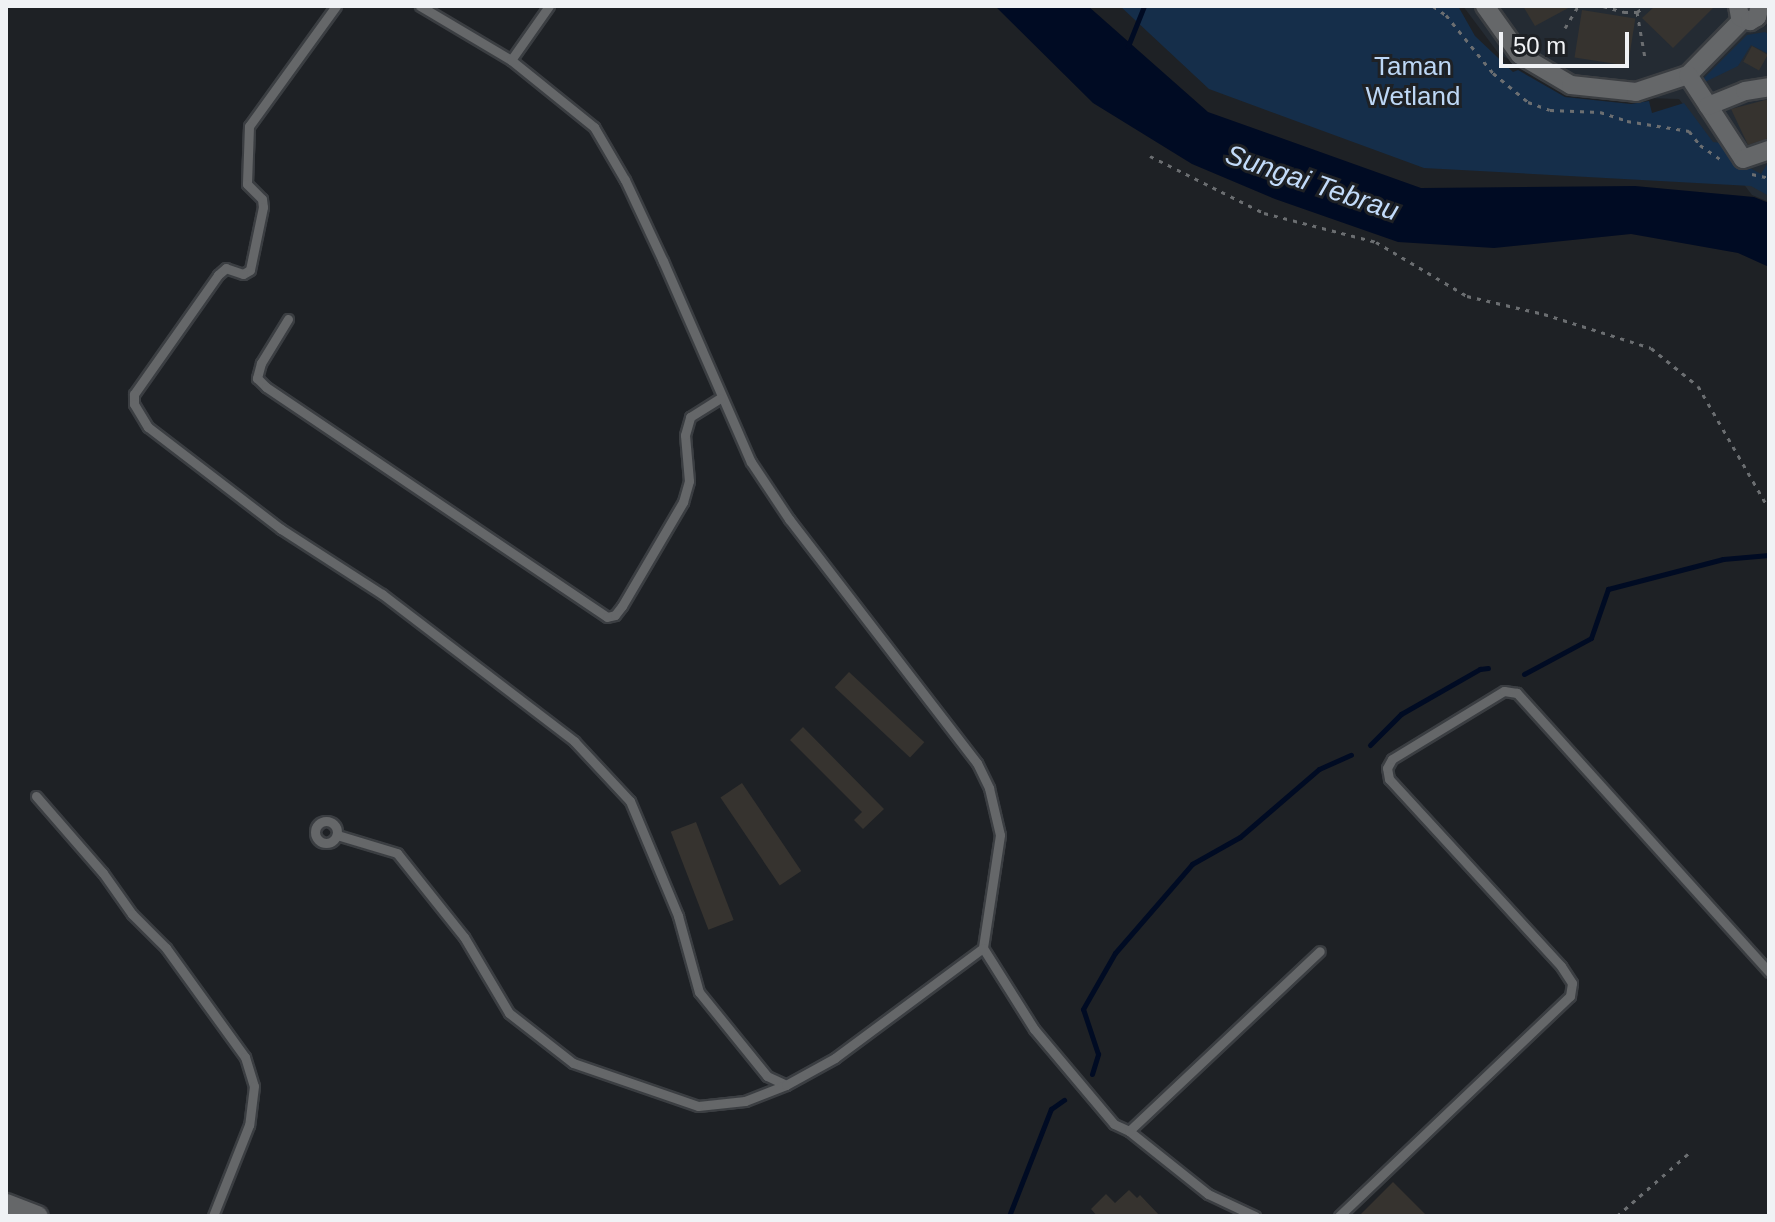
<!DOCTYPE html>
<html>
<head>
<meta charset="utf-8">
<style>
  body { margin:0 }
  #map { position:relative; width:1775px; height:1222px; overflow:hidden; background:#1e2125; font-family:Arial,sans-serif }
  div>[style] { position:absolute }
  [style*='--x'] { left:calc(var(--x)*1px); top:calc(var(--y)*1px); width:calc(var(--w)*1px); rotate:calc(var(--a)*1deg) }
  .built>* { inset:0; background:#242b33 }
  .green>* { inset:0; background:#152e4a }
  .water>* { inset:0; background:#000b23 }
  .stream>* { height:5px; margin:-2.5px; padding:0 2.5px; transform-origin:2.5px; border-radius:2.5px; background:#000b23 }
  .building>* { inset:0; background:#36332f; transform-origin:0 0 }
  .path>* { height:3px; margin-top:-1.5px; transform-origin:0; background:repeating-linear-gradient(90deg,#6b6e71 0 4px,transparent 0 10px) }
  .roads { filter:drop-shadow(2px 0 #3b3e42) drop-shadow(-2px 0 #3b3e42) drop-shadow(0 2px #3b3e42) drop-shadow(0 -2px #3b3e42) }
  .service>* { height:9px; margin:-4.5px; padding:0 4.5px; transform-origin:4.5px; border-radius:4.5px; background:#656769 }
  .service>.ring { margin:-4.5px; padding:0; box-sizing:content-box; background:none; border:9px solid #656769; border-radius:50% }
  .minor>* { height:18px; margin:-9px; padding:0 9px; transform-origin:9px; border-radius:9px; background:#656769 }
  .tertiary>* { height:20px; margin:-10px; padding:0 10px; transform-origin:10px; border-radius:10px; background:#656769 }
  span { translate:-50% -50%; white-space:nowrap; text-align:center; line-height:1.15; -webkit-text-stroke:6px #1e2125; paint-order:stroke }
  .park-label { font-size:26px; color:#bdd7f5 }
  .water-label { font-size:28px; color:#c2dbfa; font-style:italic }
  .frame { position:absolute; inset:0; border:8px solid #f0f2f5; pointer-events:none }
  .scale { position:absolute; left:1499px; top:32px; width:130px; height:36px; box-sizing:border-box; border:4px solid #f0f2f5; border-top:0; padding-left:10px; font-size:24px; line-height:28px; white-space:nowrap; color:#f0f2f5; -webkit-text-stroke:6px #1e2125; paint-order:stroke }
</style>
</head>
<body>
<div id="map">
  <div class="built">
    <div style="clip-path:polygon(1463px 6px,1769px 6px,1769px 202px,1752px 195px,1679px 99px,1575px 96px,1499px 54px)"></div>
  </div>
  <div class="green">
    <div style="clip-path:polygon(1120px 6px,1458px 6px,1475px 36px,1513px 72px,1518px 70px,1565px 97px,1631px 104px,1649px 101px,1652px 113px,1684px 103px,1713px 142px,1722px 143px,1733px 159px,1761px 174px,1769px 161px,1769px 196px,1751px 186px,1424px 168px,1209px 89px)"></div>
    <div style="clip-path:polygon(1765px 32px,1769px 35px,1769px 54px,1751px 45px,1738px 66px,1705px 82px,1703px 79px,1747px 35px)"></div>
  </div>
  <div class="water">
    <div style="clip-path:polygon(995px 6px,1088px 6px,1208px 112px,1421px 188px,1635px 186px,1754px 197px,1769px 203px,1769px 267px,1738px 253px,1631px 234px,1494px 248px,1398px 242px,1275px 199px,1192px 164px,1093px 103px)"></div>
  </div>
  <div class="stream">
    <div style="--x:1128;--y:46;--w:43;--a:-68.2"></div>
    <div style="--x:1524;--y:674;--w:76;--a:-28.2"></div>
    <div style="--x:1591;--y:638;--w:52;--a:-70.9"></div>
    <div style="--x:1608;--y:589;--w:119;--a:-14.6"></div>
    <div style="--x:1723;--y:559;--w:46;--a:-5"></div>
    <div style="--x:1370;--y:745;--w:44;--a:-45"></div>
    <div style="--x:1401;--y:714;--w:91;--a:-29.7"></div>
    <div style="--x:1480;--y:669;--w:8;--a:-7"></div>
    <div style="--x:1092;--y:1074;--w:21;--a:-73"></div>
    <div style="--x:1098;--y:1054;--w:47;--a:-108.4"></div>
    <div style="--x:1083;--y:1009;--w:64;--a:-60.3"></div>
    <div style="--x:1115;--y:953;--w:118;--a:-49.1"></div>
    <div style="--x:1192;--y:864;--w:55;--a:-29.4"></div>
    <div style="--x:1240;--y:837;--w:104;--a:-40.7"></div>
    <div style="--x:1319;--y:769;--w:35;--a:-24"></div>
    <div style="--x:1009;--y:1216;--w:115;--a:-68.6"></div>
    <div style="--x:1051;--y:1109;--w:16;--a:-35"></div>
  </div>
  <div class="building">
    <div style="clip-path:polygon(1523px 6px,1572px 6px,1535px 26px)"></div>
    <div style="clip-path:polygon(1655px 6px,1715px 6px,1673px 48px,1642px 18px)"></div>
    <div style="left:1582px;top:10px;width:54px;height:48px;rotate:9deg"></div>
    <div style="left:1752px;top:46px;width:18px;height:18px;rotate:29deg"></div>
    <div style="clip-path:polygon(1769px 99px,1769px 138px,1748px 145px,1731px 109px)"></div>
    <div style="left:849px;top:672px;width:103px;height:21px;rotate:43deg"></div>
    <div style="clip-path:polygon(803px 727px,884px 809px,863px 829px,854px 820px,862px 812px,790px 740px)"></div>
    <div style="left:742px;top:783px;width:106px;height:26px;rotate:56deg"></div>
    <div style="left:696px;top:822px;width:105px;height:27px;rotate:69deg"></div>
    <div style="clip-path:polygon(1393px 1182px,1427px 1216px,1359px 1216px)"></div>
    <div style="clip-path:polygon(1129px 1190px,1137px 1198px,1140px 1195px,1160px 1216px,1097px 1216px,1091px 1209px,1106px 1194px,1115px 1203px)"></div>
  </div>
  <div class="path">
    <div style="--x:1433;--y:6;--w:16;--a:35"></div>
    <div style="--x:1446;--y:15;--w:75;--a:51"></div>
    <div style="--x:1493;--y:73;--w:45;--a:39.6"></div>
    <div style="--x:1528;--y:102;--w:23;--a:20"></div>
    <div style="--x:1550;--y:110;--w:50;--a:2.3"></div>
    <div style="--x:1600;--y:112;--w:28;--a:18"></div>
    <div style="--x:1627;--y:121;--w:63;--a:9.2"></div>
    <div style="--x:1689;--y:131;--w:18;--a:52"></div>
    <div style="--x:1700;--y:145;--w:29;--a:35"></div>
    <div style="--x:1603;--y:6;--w:22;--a:16"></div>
    <div style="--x:1624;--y:12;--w:13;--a:0"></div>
    <div style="--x:1637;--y:12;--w:11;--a:-34"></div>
    <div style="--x:1637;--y:12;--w:47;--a:80.1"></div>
    <div style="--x:1565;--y:28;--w:26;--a:-59"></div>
    <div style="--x:1150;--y:156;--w:127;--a:26.6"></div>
    <div style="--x:1264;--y:213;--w:116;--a:14.5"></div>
    <div style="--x:1376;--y:242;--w:106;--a:30.7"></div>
    <div style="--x:1467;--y:296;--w:79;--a:13.2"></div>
    <div style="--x:1544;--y:314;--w:112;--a:17.6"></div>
    <div style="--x:1651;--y:348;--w:60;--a:39"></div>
    <div style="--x:1698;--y:386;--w:142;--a:60"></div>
    <div style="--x:1752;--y:174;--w:17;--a:13"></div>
    <div style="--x:1617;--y:1216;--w:97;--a:-41.2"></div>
  </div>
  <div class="roads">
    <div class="service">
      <div style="--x:336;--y:6;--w:148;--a:125.9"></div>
      <div style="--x:249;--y:126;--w:58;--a:92"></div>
      <div style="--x:247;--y:184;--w:21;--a:45"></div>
      <div style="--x:262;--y:199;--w:8;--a:83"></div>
      <div style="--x:263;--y:207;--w:64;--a:101.7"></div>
      <div style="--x:250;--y:270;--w:8;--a:150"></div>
      <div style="--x:243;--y:274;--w:18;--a:-161"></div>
      <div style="--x:226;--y:268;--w:11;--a:139"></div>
      <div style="--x:218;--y:275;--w:146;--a:125.2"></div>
      <div style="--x:134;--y:394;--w:10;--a:90"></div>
      <div style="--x:134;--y:404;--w:27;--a:59"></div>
      <div style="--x:148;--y:427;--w:168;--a:37.5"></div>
      <div style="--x:281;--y:529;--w:120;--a:32.8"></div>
      <div style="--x:382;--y:594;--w:242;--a:37.4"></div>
      <div style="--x:574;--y:741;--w:82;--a:47"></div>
      <div style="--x:630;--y:801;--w:125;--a:67.3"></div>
      <div style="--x:678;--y:916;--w:79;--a:74.6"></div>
      <div style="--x:699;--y:992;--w:108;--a:51"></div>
      <div style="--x:767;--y:1076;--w:21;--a:25"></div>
      <div style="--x:786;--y:1085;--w:44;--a:158.7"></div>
      <div style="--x:745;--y:1101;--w:47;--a:173.9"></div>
      <div style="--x:698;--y:1106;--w:132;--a:-161"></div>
      <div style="--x:573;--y:1063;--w:81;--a:-142"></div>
      <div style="--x:509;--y:1013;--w:88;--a:-120.6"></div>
      <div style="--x:464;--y:937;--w:107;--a:-128.6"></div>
      <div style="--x:397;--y:853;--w:63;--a:-163.3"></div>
      <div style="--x:420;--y:6;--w:106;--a:30.7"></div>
      <div style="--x:511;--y:60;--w:107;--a:38.9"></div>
      <div style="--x:594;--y:127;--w:61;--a:59.7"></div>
      <div style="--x:625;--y:180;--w:89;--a:64.9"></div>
      <div style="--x:663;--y:261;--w:219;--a:66.4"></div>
      <div style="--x:751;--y:462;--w:69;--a:56.3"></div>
      <div style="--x:789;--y:519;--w:308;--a:52.4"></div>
      <div style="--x:977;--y:763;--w:28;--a:64"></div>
      <div style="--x:989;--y:788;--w:48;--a:76.8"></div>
      <div style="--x:1000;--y:835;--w:114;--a:98.6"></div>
      <div style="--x:983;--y:948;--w:184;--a:143.4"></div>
      <div style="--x:835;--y:1058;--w:56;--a:151.1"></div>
      <div style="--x:511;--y:60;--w:66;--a:-54.9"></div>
      <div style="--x:288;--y:319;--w:52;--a:121.5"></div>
      <div style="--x:261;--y:363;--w:16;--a:105"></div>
      <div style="--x:257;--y:378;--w:13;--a:45"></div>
      <div style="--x:266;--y:387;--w:411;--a:34"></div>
      <div style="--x:607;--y:617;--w:8;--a:-14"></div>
      <div style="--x:615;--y:615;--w:11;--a:-52"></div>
      <div style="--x:622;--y:606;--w:121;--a:-59.6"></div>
      <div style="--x:683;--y:502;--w:22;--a:-74"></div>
      <div style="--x:689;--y:481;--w:46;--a:-95"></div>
      <div style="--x:685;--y:435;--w:19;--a:-74"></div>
      <div style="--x:690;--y:417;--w:36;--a:-32"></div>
      <div style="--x:36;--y:796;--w:102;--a:49"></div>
      <div style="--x:103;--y:873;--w:50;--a:54.7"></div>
      <div style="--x:132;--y:914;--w:48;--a:45"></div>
      <div style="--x:166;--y:948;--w:135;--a:54.1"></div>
      <div style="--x:245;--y:1057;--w:30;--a:73"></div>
      <div style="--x:254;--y:1086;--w:39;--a:97"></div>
      <div style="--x:249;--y:1125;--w:98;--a:111.6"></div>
      <div class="ring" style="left:315px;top:821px;width:13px;height:13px"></div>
      <div style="--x:983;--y:948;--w:96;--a:57.8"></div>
      <div style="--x:1034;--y:1029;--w:124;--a:49.9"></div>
      <div style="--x:1114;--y:1124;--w:17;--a:25"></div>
      <div style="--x:1129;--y:1131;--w:101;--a:38.6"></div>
      <div style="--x:1208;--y:1194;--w:52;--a:25.1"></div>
      <div style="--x:1129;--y:1131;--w:262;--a:-43.3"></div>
      <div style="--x:1339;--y:1216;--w:319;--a:-43.6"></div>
      <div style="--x:1570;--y:996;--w:13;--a:-81"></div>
      <div style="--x:1572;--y:983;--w:20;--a:-123"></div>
      <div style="--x:1561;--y:966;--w:254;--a:-132.6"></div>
      <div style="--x:1389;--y:779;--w:11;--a:-100"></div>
      <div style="--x:1387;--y:768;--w:10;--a:-61"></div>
      <div style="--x:1392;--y:759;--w:131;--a:-31.3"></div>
      <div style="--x:1504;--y:691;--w:13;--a:9"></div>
      <div style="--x:1517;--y:693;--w:376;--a:47.9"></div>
    </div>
    <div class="minor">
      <div style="--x:1485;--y:6;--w:60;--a:54.5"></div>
      <div style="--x:1520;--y:55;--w:59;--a:30.5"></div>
      <div style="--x:1571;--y:85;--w:65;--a:6.1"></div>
      <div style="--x:1636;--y:92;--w:55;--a:-18.1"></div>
      <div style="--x:1688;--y:75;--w:78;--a:-45.5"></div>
      <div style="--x:1738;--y:6;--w:11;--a:80"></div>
      <div style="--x:1740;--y:17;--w:11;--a:22"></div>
      <div style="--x:1750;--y:21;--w:8;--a:-30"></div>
      <div style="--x:1757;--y:17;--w:11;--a:-75"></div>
      <div style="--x:1688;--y:75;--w:100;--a:56.8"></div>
      <div style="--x:1743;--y:159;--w:28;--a:-19"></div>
      <div style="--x:1708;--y:106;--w:40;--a:-22"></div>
      <div style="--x:1745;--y:91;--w:24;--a:-9"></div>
    </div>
    <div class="tertiary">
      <div style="--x:6;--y:1204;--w:34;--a:21"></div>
    </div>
  </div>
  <div class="park-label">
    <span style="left:1413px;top:82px">Taman<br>Wetland</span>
  </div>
  <div class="water-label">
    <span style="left:1312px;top:183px;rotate:19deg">Sungai Tebrau</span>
  </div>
  <div class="frame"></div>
  <div class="scale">50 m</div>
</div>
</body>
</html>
